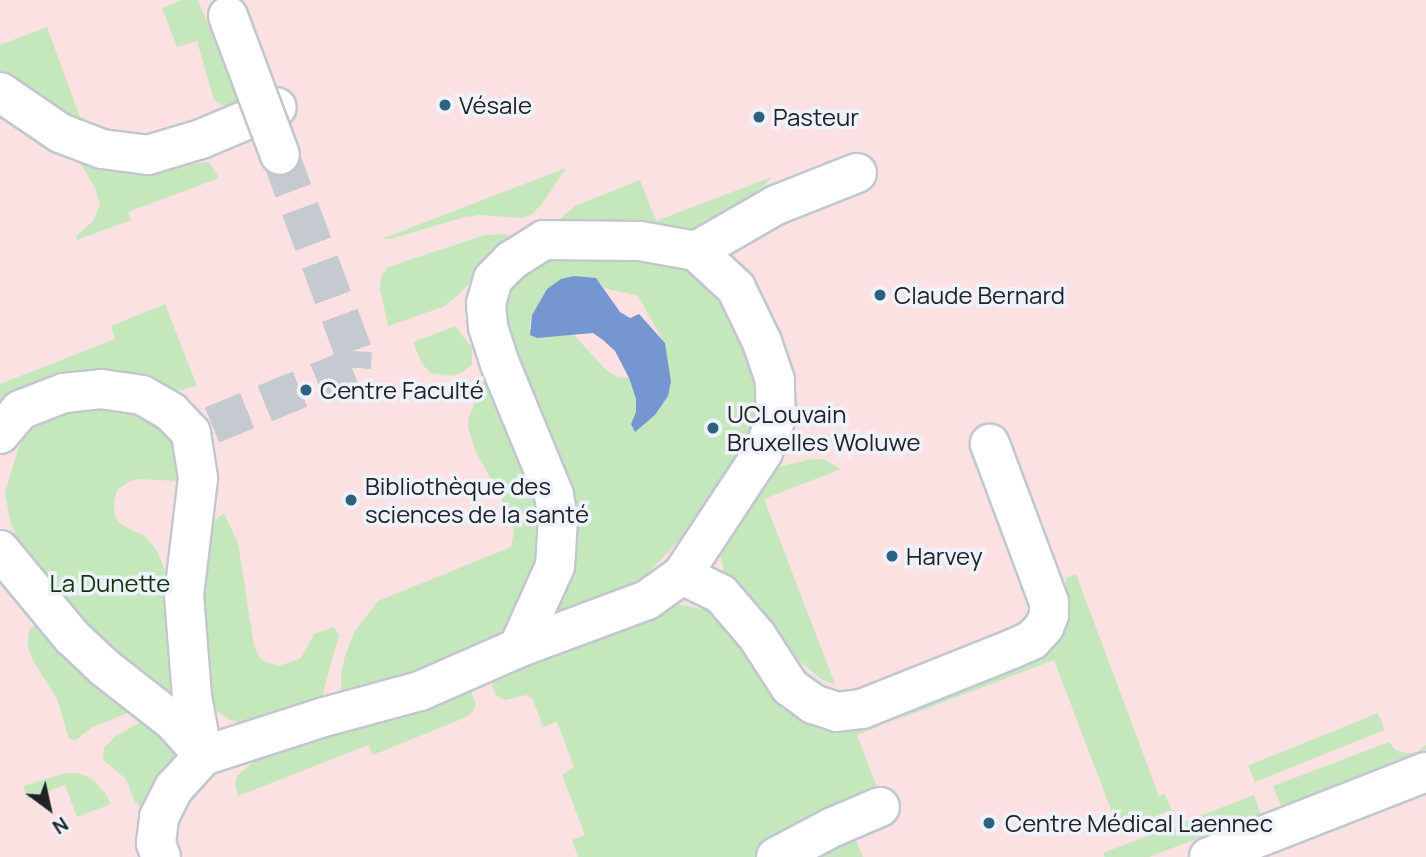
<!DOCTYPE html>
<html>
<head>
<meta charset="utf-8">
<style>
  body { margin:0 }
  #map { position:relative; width:1426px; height:857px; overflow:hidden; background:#eef3fb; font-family:Manrope,sans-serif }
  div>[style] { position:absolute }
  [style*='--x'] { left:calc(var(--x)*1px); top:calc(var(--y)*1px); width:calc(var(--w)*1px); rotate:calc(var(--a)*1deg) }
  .education>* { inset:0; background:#fce1e2; transform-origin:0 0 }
  .green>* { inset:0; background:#c4e8bc; transform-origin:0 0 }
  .water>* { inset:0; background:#7596d1 }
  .street-tunnel>* { height:38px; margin-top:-19px; transform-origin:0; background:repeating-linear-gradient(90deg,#c5c9d0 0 38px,transparent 0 57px) }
  .roads { filter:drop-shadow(2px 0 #c2c7cf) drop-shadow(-2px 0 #c2c7cf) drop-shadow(0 2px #c2c7cf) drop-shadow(0 -2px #c2c7cf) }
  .street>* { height:38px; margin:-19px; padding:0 19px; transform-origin:19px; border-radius:19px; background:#fff }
  .secondary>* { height:38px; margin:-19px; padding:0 19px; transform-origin:19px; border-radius:19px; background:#fff }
  .bridges { filter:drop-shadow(2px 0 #c2c7cf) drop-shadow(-2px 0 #c2c7cf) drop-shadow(0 2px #c2c7cf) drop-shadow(0 -2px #c2c7cf) }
  .street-bridge>* { height:38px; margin:-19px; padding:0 19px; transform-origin:19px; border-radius:19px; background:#fff }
  .dots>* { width:19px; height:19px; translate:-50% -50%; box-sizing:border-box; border:4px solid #eef3fb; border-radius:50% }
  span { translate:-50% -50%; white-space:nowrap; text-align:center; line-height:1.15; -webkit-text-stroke:7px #eef3fb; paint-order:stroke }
  .poi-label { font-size:24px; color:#202225 }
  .left { translate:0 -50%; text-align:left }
  .park-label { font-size:24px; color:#13330b }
  .north { position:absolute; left:14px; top:773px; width:70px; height:70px; -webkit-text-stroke:5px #eef3fb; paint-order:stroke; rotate:147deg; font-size:19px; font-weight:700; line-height:28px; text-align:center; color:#202225 }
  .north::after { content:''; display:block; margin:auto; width:24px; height:32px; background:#202225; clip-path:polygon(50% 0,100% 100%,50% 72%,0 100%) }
</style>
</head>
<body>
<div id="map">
  <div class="education">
    <div style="left:0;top:0;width:1426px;height:857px"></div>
  </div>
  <div class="green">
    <div style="clip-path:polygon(182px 0,198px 0,241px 105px,228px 108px,214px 100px,197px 41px,177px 47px,162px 8px)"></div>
    <div style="clip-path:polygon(47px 27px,80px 117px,93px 128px,81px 126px,0 77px,0 45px)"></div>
    <div style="clip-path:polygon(75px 154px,161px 167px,209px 162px,219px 178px,128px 212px,131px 220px,77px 240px,76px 237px,93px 221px,100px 205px,95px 188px)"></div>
    <div style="clip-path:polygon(566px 168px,542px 204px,531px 215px,521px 218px,480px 215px,461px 218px,391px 239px,381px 239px)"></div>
    <div style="clip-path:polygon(772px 177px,750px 200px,692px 241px,554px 224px,575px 206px,640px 180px,656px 221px)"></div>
    <div style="clip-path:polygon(506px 234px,512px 241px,455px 298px,443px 307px,388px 326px,380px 288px,381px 277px,388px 267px,485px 235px)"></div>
    <div style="clip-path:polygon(evenodd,649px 252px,700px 273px,735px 318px,762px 388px,753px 437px,701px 517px,629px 593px,548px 621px,568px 568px,501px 335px,506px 300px,516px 277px,539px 256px,649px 252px,596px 278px,604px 288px,638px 296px,665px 344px,655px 415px,635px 431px,631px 424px,636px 412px,636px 399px,629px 378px,617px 377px,606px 370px,572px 333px,529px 329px,532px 315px,547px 289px,596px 278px)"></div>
    <div style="clip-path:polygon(165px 304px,197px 386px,170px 393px,0 409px,0 384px,115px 339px,111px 326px)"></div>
    <div style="clip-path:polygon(456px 326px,472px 348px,472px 364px,463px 372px,452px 376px,431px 373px,422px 364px,413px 342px)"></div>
    <div style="clip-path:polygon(486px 374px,546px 528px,521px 617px,463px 658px,425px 675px,341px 695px,341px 673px,345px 656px,355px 631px,378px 601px,511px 547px,514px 531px,507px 509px,475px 450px,468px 427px,469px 417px)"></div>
    <div style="clip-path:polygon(85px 403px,125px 407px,155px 423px,170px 436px,178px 449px,179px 481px,136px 479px,127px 483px,117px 490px,114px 505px,115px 517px,122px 525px,146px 537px,156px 549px,170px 581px,175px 703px,114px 662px,19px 543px,10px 520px,5px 493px,18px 449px,27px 434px,40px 422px)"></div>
    <div style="clip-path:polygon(812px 459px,823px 459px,841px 469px,764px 499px,835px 684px,822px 680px,802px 663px,780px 639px,765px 613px,732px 585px,724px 574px,721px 557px,728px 531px,774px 468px)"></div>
    <div style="clip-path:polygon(224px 513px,238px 543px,254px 646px,261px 660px,278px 666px,291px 662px,301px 658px,314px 634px,334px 627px,339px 635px,321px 700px,252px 725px,230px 720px,215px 710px,207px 695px,196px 619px,211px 524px)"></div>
    <div style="clip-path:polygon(1076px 574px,1159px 796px,1165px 794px,1172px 810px,1112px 833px,1113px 815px,1054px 660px,886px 724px,1018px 665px,1066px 614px,1066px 578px)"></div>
    <div style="clip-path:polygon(666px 602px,707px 610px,725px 620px,850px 725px,880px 726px,857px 735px,882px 800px,762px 857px,578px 857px,572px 840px,585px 835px,562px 775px,574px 767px,557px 722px,543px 727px,533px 700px,527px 695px,504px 700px,496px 695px,492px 687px,494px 679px)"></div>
    <div style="clip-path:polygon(40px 622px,132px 711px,91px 728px,76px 740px,69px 739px,57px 699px,32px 659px,28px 646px,29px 630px)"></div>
    <div style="clip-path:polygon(470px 689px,476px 704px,472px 713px,464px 718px,373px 755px,368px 745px,238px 796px,235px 786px,237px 776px,259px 757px)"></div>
    <div style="left:1378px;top:713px;width:18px;height:140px;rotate:68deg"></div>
    <div style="clip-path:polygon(142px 721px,149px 723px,181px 759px,147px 804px,141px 806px,135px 802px,126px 779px,103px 760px,104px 748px,116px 736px)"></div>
    <div style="clip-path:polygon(1389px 742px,1396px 750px,1406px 753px,1417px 752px,1426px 745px,1426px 749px,1281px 807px,1273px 786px)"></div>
    <div style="clip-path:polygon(66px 773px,78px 773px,91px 778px,106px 794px,111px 804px,77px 817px,65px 785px,28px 799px,23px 786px)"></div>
    <div style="clip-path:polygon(1254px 795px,1261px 814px,1149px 857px,1105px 857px,1103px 853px)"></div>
    <div style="clip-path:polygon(853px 833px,863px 857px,791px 857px)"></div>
  </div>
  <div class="water">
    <div style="clip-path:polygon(574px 276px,596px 278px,620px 312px,630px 318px,639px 314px,665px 343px,671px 382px,668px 396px,655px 415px,635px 432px,631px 424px,636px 412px,636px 399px,629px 378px,615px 351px,603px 340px,593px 333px,537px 338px,530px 335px,532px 315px,547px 289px,561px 279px)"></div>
  </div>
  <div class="street-tunnel">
    <div style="--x:212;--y:425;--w:151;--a:-22.2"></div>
    <div style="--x:352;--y:368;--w:17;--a:-87"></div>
    <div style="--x:353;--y:351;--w:209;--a:-110.4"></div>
  </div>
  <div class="roads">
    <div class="street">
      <div style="--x:0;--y:92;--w:73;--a:34.3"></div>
      <div style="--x:60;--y:133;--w:45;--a:20.9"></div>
      <div style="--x:102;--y:149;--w:46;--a:7.4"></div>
      <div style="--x:148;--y:155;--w:55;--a:-16.8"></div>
      <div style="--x:201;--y:139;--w:82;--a:-22.8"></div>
      <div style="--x:696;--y:251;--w:92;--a:-29.9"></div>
      <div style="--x:776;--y:205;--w:87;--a:-21.6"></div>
      <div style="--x:0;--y:434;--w:31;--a:-50"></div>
      <div style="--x:20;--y:410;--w:47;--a:-21.1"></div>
      <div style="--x:64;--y:393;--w:37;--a:-6"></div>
      <div style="--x:101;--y:389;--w:41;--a:8.3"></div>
      <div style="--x:142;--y:395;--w:34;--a:30"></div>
      <div style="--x:171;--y:412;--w:29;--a:46"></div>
      <div style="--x:191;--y:433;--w:46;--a:81.2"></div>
      <div style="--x:198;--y:478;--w:118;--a:96.8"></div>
      <div style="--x:184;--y:595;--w:102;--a:85.5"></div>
      <div style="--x:192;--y:697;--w:60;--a:79.4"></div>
      <div style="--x:0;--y:550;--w:113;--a:50.4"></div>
      <div style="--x:72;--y:637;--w:45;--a:43.2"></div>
      <div style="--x:105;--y:668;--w:88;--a:38"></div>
      <div style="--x:174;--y:722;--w:43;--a:48.8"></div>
      <div style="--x:682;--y:575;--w:43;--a:26"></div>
      <div style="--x:721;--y:594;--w:55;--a:49.4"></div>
      <div style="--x:757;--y:636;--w:61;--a:57.1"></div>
      <div style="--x:790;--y:687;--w:29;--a:36"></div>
      <div style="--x:813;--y:704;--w:25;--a:18"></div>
      <div style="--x:837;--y:712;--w:25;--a:-7"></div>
      <div style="--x:862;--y:709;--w:162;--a:-21.8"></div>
      <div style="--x:1012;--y:649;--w:22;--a:-24"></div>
      <div style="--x:1032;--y:640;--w:18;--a:-47"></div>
      <div style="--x:1044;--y:627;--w:13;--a:-67"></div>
      <div style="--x:1049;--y:615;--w:13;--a:-90"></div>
      <div style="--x:1049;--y:602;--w:169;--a:-110.5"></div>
      <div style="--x:161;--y:857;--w:15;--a:-110"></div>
      <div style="--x:156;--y:843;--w:26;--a:-83"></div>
      <div style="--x:159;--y:817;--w:33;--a:-63"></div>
      <div style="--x:174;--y:788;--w:43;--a:-47.8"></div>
      <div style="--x:203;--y:756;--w:127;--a:-17.9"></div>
      <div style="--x:324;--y:717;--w:99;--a:-15.2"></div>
      <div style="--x:420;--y:691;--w:107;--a:-23.7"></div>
      <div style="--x:518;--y:648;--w:138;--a:-20.4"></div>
      <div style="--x:647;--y:600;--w:43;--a:-35.5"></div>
      <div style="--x:682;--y:575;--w:147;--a:-56.6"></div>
      <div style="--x:763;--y:452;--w:36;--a:-69"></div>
      <div style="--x:776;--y:418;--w:38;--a:-92"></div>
      <div style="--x:775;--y:380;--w:40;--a:-108.9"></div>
      <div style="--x:762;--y:342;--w:60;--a:-115.7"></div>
      <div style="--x:736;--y:288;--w:54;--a:-137.2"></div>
      <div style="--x:696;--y:251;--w:57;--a:-169.9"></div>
      <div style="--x:640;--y:241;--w:96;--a:-179.4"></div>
      <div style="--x:544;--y:240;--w:39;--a:148"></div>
      <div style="--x:511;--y:261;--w:25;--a:135"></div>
      <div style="--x:493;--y:279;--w:26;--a:106"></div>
      <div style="--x:486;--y:304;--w:23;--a:85"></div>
      <div style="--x:488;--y:327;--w:39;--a:72"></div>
      <div style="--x:500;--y:364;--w:142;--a:67.6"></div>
      <div style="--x:554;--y:495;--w:25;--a:81"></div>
      <div style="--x:558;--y:520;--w:46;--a:93.7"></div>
      <div style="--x:555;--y:566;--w:90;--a:114.3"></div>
      <div style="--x:776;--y:857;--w:64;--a:-27.8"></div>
      <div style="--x:833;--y:827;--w:51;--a:-23.1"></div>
    </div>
    <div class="secondary">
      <div style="--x:1209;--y:857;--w:233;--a:-21.4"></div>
    </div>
  </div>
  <div class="bridges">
    <div class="street-bridge">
      <div style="--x:228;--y:16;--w:148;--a:69.5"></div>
    </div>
  </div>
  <div class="dots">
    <div style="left:445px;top:105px;background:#30607f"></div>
    <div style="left:759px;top:117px;background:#30607f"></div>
    <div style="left:880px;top:295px;background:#30607f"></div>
    <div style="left:306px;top:390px;background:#30607f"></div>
    <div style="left:713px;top:428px;background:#30607f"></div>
    <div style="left:351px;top:500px;background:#30607f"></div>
    <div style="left:892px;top:556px;background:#30607f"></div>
    <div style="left:989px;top:823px;background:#30607f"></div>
  </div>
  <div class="poi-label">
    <span class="left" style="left:459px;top:105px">Vésale</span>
    <span class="left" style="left:773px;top:117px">Pasteur</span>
    <span class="left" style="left:894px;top:295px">Claude Bernard</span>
    <span class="left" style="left:320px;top:390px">Centre Faculté</span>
    <span class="left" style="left:727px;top:428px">UCLouvain<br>Bruxelles Woluwe</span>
    <span class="left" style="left:365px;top:500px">Bibliothèque des<br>sciences de la santé</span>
    <span class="left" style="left:906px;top:556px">Harvey</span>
    <span class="left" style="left:1005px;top:823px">Centre Médical Laennec</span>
  </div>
  <div class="park-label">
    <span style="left:110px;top:583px">La Dunette</span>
  </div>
  <div class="north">N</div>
</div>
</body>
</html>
